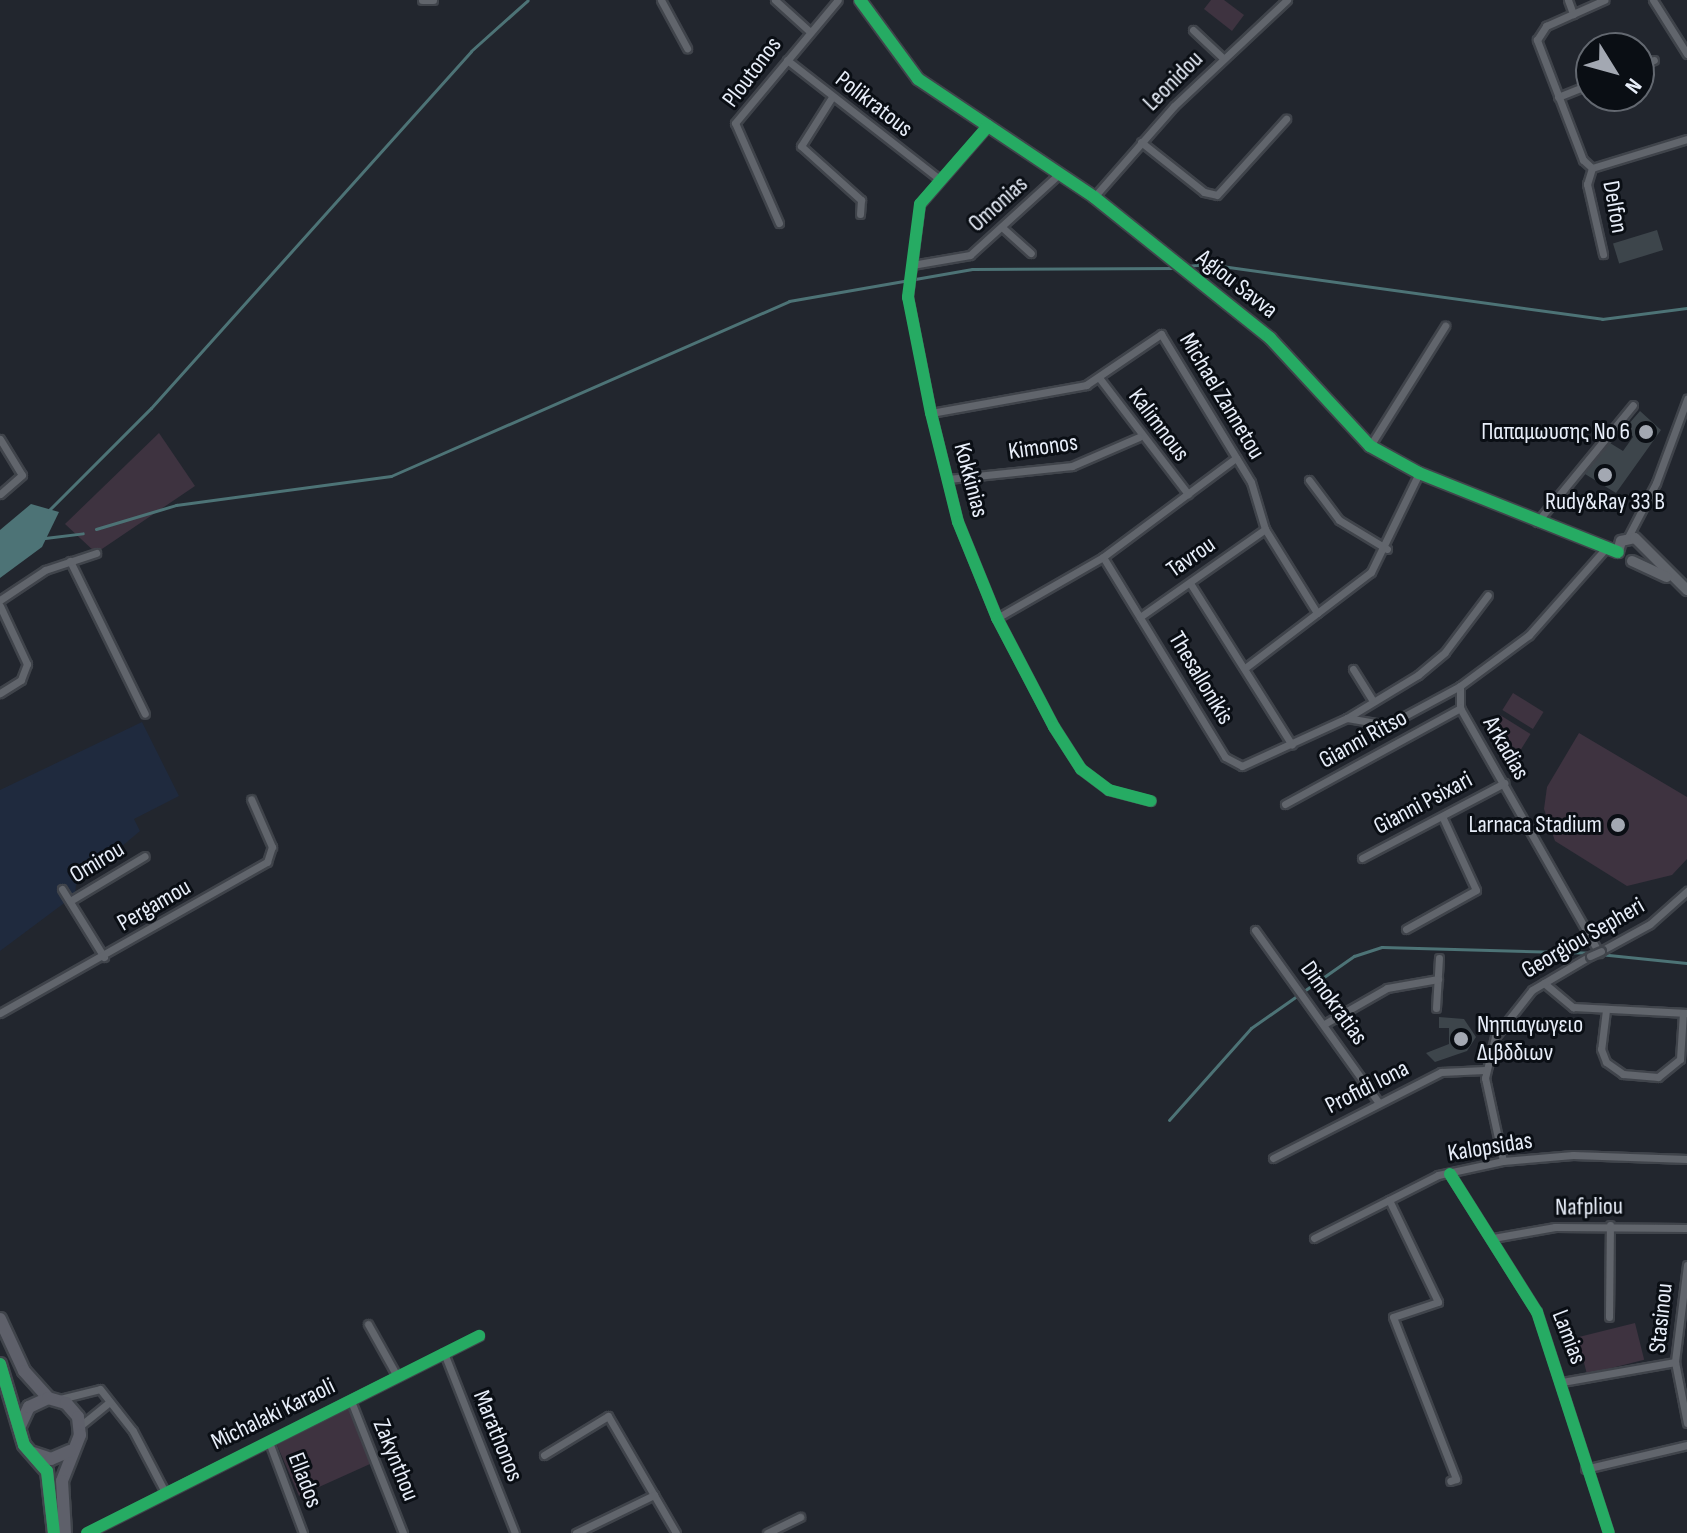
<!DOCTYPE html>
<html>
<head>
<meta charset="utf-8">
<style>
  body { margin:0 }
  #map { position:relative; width:1687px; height:1533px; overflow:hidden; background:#22262e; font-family:"Sofia Sans Condensed",sans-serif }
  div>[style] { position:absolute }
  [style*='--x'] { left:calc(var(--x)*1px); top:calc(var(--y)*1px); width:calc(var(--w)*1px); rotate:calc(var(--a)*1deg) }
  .built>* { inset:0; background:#1f2a3e }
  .green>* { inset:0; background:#3e3340; transform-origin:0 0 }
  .water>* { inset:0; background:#4d7376 }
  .stream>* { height:3px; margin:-1.5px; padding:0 1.5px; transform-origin:1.5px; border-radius:1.5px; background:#4d7376 }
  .building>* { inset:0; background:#3d454b; transform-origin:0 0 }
  .roads { filter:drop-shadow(2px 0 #40444b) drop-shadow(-2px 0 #40444b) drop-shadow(0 2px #40444b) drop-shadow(0 -2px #40444b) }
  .street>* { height:7px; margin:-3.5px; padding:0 3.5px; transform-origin:3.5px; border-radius:3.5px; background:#61656c }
  .secondary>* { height:10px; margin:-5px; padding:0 5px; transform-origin:5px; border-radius:5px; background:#61656c }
  .primary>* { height:12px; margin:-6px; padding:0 6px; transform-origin:6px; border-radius:6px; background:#5e606a }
  .bridges { filter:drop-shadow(2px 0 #40444b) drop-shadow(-2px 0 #40444b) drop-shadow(0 2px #40444b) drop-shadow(0 -2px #40444b) }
  .street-bridge>* { height:7px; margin:-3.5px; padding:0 3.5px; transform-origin:3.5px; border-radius:3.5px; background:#61656c }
  .cycleway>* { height:12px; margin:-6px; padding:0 6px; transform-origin:6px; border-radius:6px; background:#26ab63 }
  .dots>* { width:22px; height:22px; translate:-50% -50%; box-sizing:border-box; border:4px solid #0a0e14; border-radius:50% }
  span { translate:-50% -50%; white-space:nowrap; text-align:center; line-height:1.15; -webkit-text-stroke:6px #0a0e14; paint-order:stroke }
  .street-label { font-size:24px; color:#e8eef9 }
  .poi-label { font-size:24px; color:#e8eef9 }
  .right { translate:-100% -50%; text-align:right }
  .left { translate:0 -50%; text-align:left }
  .north { position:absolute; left:1575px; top:32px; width:80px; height:80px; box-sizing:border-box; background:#0a0e14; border:2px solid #636870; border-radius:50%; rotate:127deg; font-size:22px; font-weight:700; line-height:32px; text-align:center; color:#e8eef9 }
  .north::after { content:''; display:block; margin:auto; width:28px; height:36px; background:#a3a8b2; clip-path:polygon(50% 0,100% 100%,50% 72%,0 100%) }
</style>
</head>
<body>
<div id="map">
  <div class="built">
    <div style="clip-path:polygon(142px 722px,179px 796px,134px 819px,140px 831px,76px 885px,75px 895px,0 951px,0 790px)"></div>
  </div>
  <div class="green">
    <div style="clip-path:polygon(1211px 0,1224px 0,1244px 15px,1232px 31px,1204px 9px)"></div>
    <div style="clip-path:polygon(159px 433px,195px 486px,96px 553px,65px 524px)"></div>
    <div style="left:1513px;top:693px;width:36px;height:20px;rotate:32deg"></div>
    <div style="left:1500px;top:715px;width:36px;height:20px;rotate:32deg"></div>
    <div style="clip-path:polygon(1579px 733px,1687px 797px,1687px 859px,1672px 875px,1627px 886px,1555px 841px,1544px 809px,1547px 787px)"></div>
    <div style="left:1635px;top:1323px;width:38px;height:59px;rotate:76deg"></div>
    <div style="clip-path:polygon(352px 1405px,370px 1464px,299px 1496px,277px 1445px)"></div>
  </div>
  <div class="water">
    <div style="clip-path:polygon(31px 504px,59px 512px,42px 547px,0 578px,0 530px)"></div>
  </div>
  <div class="stream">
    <div style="--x:1187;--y:266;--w:20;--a:-6"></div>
    <div style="--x:1207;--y:264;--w:399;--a:7.9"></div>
    <div style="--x:1602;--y:319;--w:86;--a:-7.4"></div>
    <div style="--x:49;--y:510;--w:144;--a:-45"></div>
    <div style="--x:151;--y:408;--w:479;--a:-48.1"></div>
    <div style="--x:471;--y:51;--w:76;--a:-41.8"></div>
    <div style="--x:96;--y:529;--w:84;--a:-16.7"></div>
    <div style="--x:176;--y:505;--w:217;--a:-7.7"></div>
    <div style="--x:391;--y:476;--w:435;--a:-23.7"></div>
    <div style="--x:789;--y:301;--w:186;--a:-9.9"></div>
    <div style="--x:972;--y:269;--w:204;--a:-0.3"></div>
    <div style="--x:45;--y:538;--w:38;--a:-7"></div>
    <div style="--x:1599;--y:954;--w:88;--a:5.8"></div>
    <div style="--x:1169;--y:1120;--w:123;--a:-48.3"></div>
    <div style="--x:1251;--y:1028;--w:126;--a:-35"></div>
    <div style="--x:1354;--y:956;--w:29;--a:-18"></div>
    <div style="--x:1382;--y:947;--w:210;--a:1.6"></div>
  </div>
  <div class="building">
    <div style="left:1657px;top:230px;width:21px;height:46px;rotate:73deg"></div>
    <div style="clip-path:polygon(1640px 411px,1661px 430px,1616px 493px,1585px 474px,1610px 443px,1623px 451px,1633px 437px,1627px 426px)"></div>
    <div style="clip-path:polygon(1439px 1017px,1464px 1019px,1476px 1037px,1467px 1051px,1435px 1062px,1426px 1053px,1449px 1044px,1449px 1028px,1439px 1028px)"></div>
  </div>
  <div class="roads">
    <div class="street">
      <div style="--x:422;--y:0;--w:11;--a:0"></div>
      <div style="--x:661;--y:0;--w:55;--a:61.6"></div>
      <div style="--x:775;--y:0;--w:45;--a:42.3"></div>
      <div style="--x:1568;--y:0;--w:15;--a:70"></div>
      <div style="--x:1653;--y:0;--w:64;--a:57.8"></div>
      <div style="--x:1193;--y:30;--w:42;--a:43.1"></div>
      <div style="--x:787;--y:60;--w:192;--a:38"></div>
      <div style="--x:1639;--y:66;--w:16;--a:-22"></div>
      <div style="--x:832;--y:97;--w:58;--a:122.3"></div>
      <div style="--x:801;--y:146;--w:81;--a:42"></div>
      <div style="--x:861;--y:200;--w:14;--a:94"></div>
      <div style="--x:1558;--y:97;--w:35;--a:-22"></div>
      <div style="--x:988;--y:126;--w:103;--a:131.1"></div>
      <div style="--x:920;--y:204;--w:94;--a:97.4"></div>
      <div style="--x:908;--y:297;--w:118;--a:78.8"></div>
      <div style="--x:931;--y:413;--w:112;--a:76.1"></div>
      <div style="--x:958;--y:522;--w:104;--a:67.9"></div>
      <div style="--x:997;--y:618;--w:123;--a:62.4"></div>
      <div style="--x:1054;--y:727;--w:50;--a:57.3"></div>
      <div style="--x:1081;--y:769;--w:35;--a:37"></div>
      <div style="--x:1109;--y:790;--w:43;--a:14.7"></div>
      <div style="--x:1141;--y:142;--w:80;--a:38.4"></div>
      <div style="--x:1204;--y:192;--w:13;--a:13"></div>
      <div style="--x:1217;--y:195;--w:103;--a:-47.8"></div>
      <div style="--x:1592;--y:168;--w:12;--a:-138"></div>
      <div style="--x:1583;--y:160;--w:129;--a:-111"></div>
      <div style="--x:1537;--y:40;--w:17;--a:-57"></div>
      <div style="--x:1546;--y:26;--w:64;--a:-24.1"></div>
      <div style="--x:1592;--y:168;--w:99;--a:-17"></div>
      <div style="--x:1592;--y:168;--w:17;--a:107"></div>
      <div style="--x:1587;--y:184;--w:72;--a:77.1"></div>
      <div style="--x:1094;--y:197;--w:121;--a:-48.7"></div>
      <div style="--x:1174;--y:106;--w:155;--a:-43.2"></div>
      <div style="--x:779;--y:223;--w:109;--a:-113.7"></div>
      <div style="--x:735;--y:123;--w:160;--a:-50.1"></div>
      <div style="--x:1004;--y:229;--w:36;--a:42"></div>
      <div style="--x:912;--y:265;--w:59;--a:-9.8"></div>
      <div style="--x:970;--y:255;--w:122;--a:-42.3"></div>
      <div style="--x:1100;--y:379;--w:145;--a:52.6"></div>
      <div style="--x:931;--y:413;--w:158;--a:-10.2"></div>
      <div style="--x:1086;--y:385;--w:91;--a:-34.2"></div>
      <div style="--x:1161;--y:334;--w:173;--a:58.7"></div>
      <div style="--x:1251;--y:482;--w:49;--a:73.4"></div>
      <div style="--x:1265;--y:529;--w:99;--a:58.2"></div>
      <div style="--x:0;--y:439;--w:42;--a:58.6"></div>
      <div style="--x:22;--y:475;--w:29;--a:139"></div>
      <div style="--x:1370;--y:446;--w:142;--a:-58"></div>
      <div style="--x:948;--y:479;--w:125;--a:-6"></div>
      <div style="--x:1072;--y:466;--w:73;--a:-23.4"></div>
      <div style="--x:1309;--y:480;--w:50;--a:53.1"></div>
      <div style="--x:1339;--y:520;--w:56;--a:31.1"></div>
      <div style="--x:1537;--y:522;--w:151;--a:-50.6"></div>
      <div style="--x:1628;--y:537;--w:61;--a:-62.6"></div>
      <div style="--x:1656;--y:483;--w:90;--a:-69.7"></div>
      <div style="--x:1103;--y:557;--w:234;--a:58.6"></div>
      <div style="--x:1225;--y:757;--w:19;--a:28"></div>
      <div style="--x:1242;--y:766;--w:115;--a:-24.6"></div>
      <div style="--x:1347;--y:718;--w:83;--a:-31.2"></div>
      <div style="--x:1418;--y:675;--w:35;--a:-40"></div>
      <div style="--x:1445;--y:652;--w:71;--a:-53"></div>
      <div style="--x:70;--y:561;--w:170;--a:63.9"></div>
      <div style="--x:1190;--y:583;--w:191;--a:57.8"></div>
      <div style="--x:0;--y:600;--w:54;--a:-33.7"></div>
      <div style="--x:45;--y:570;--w:54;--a:-18.4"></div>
      <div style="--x:0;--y:606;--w:64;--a:65"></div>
      <div style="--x:27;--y:664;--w:17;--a:111"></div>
      <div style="--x:21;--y:680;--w:25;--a:148"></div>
      <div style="--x:1140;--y:617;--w:153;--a:-35.1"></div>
      <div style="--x:997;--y:618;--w:122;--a:-29.9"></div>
      <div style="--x:1103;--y:557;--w:166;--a:-36.7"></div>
      <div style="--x:1245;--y:668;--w:158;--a:-37.3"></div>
      <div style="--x:1371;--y:572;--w:110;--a:-64.1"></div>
      <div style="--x:1353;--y:669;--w:36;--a:58"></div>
      <div style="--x:1460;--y:686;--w:22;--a:90"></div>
      <div style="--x:1460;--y:708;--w:282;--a:60.4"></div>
      <div style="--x:1347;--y:718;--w:42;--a:9.7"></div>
      <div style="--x:1388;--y:725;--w:82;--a:-28.4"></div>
      <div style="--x:1460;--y:686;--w:86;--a:-36.5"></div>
      <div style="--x:1529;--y:635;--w:115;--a:-48.5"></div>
      <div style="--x:1285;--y:804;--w:200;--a:-28.7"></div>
      <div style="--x:1362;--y:858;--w:161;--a:-27.8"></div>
      <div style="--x:62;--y:889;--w:80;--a:58.3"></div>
      <div style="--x:70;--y:901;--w:87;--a:-31"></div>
      <div style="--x:1406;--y:929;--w:80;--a:-29.1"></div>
      <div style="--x:1476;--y:890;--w:81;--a:-114.7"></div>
      <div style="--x:1255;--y:930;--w:211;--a:54.4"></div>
      <div style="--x:1599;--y:952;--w:58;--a:-28.8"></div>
      <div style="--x:1650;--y:924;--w:50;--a:-41.7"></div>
      <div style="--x:1544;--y:983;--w:38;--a:40"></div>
      <div style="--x:1573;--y:1007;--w:114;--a:3"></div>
      <div style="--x:1436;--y:1008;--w:50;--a:-86.6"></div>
      <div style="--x:1606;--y:1010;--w:39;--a:97"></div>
      <div style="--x:1601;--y:1049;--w:14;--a:69"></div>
      <div style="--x:1606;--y:1062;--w:21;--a:35"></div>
      <div style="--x:1623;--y:1074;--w:35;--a:5"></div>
      <div style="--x:1658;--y:1077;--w:28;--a:-39"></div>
      <div style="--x:1680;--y:1059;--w:46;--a:-86.3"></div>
      <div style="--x:0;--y:1013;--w:307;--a:-29.5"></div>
      <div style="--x:267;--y:862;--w:16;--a:-72"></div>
      <div style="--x:272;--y:847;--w:52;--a:-113.6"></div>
      <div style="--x:1326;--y:1023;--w:70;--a:-29.8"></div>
      <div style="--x:1387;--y:988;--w:52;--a:-10"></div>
      <div style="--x:1273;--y:1158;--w:189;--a:-27.1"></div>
      <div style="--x:1441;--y:1072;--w:44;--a:-2.6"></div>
      <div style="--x:1503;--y:1161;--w:85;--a:-102.2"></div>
      <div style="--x:1485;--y:1078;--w:42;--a:-76.3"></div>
      <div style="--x:1495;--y:1037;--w:60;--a:-51.8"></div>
      <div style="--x:1532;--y:990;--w:67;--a:-30.4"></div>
      <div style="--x:1450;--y:1174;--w:163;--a:57.8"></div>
      <div style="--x:1537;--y:1312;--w:232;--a:72"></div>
      <div style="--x:1389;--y:1200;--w:113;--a:64.3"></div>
      <div style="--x:1438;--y:1302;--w:47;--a:161.6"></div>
      <div style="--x:1393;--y:1317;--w:174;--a:68.7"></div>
      <div style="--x:1456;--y:1479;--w:6;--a:162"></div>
      <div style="--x:1314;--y:1238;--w:139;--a:-26.9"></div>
      <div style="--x:1438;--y:1175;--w:66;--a:-12.2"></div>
      <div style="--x:1503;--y:1161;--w:70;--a:-4.9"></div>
      <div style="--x:1573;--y:1155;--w:114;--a:2"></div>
      <div style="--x:1493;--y:1238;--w:63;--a:-10.1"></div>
      <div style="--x:1555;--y:1227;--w:132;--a:0.4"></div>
      <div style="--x:1687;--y:1265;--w:98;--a:97.1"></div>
      <div style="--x:1675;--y:1362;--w:62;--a:78.9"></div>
      <div style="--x:1609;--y:1317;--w:92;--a:-89.4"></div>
      <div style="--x:368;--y:1324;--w:60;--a:60.9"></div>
      <div style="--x:444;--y:1353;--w:193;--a:68.5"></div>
      <div style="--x:1562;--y:1382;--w:115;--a:-10"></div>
      <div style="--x:60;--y:1399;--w:41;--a:-14"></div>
      <div style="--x:100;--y:1389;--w:53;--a:51.8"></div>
      <div style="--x:133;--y:1431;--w:67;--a:62.3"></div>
      <div style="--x:351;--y:1401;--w:142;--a:68.5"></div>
      <div style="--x:80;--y:1426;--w:38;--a:-39"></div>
      <div style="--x:269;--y:1442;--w:97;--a:69.5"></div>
      <div style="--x:544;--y:1455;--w:75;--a:-31.4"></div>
      <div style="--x:608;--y:1416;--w:135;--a:59.8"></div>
      <div style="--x:1585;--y:1469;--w:105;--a:-13.2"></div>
      <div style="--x:87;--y:1533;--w:439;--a:-26.7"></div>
      <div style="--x:576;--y:1533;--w:87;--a:-26"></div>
      <div style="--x:767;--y:1533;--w:37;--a:-26"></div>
    </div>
    <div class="secondary">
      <div style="--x:860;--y:0;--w:98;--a:53.7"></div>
      <div style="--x:918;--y:79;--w:212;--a:33.8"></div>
      <div style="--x:1094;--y:197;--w:226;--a:38.7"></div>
      <div style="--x:1270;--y:338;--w:147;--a:47.2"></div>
      <div style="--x:1370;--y:446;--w:56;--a:28.9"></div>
      <div style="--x:1419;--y:473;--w:214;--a:21.7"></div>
      <div style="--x:1618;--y:552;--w:11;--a:-75"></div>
      <div style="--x:1621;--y:541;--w:14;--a:-12"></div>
      <div style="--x:1635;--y:538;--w:74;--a:45"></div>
      <div style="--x:1632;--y:561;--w:38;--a:25"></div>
    </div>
    <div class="primary">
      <div style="--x:0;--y:1319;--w:57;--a:65.2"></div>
      <div style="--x:24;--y:1371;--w:36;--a:48"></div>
      <div style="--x:0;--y:1364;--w:84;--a:73.5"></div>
      <div style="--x:24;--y:1445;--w:35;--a:49"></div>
      <div style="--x:47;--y:1471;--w:62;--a:83.6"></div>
      <div style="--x:20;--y:1426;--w:21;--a:-65"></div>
      <div style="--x:29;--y:1407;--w:21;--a:-25"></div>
      <div style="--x:48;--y:1398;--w:19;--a:16"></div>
      <div style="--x:66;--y:1403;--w:18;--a:49"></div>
      <div style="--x:78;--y:1417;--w:18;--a:84"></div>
      <div style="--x:80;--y:1435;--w:49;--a:111.4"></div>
      <div style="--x:62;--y:1481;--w:52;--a:86.7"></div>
      <div style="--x:33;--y:1453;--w:19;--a:18"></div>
      <div style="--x:51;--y:1459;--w:21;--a:-23"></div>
    </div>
  </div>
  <div class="bridges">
    <div class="street-bridge">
      <div style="--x:1590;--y:956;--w:12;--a:-24"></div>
    </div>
  </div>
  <div class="cycleway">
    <div style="--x:860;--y:0;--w:98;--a:53.7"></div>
    <div style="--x:918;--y:79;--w:212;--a:33.8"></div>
    <div style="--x:1094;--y:197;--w:226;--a:38.7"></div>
    <div style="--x:1270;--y:338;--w:147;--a:47.2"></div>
    <div style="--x:1370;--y:446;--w:56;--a:28.9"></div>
    <div style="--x:1419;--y:473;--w:214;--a:21.7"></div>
    <div style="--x:988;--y:126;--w:103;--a:131.1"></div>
    <div style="--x:920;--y:204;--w:94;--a:97.4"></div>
    <div style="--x:908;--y:297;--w:118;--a:78.8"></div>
    <div style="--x:931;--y:413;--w:112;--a:76.1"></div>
    <div style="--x:958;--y:522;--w:104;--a:67.9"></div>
    <div style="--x:997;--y:618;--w:123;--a:62.4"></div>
    <div style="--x:1054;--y:727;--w:50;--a:57.3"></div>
    <div style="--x:1081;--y:769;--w:35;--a:37"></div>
    <div style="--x:1109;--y:790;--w:43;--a:14.7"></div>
    <div style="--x:1450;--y:1174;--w:163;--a:57.8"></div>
    <div style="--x:1537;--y:1312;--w:232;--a:72"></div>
    <div style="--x:0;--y:1364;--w:84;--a:73.5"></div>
    <div style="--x:24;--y:1445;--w:35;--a:49"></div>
    <div style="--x:47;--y:1471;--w:62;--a:83.6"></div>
    <div style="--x:87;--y:1533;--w:439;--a:-26.7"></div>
  </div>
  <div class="dots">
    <div style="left:1646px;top:432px;background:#a3a8b2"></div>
    <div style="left:1605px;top:475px;background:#a3a8b2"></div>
    <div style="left:1618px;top:825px;background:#a3a8b2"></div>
    <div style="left:1461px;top:1039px;background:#a3a8b2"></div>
  </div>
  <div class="street-label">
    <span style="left:752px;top:72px;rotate:-53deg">Ploutonos</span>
    <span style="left:1173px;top:81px;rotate:-45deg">Leonidou</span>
    <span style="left:874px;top:104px;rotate:38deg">Polikratous</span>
    <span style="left:998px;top:204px;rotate:-42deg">Omonias</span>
    <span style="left:1615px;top:207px;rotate:80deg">Delfon</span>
    <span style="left:1237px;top:284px;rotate:38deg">Agiou Savva</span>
    <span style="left:1222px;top:396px;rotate:59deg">Michael Zannetou</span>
    <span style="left:1159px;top:425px;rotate:53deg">Kalimnous</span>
    <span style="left:1043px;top:447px;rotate:-8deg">Kimonos</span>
    <span style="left:971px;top:480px;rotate:75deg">Kokkinias</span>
    <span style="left:1191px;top:557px;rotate:-35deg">Tavrou</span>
    <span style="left:1201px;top:678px;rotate:59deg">Thesallonikis</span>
    <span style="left:1363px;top:739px;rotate:-29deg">Gianni Ritso</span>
    <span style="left:1506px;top:748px;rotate:60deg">Arkadias</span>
    <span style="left:1423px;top:803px;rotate:-28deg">Gianni Psixari</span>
    <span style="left:97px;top:862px;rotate:-31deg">Omirou</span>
    <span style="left:154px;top:905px;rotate:-30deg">Pergamou</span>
    <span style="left:1583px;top:938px;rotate:-30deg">Georgiou Sepheri</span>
    <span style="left:1334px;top:1003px;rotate:54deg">Dimokratias</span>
    <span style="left:1367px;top:1087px;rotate:-27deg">Profidi Iona</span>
    <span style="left:1490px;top:1147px;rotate:-9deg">Kalopsidas</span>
    <span style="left:1589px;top:1207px;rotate:-1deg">Nafpliou</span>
    <span style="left:1661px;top:1318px;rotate:-84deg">Stasinou</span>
    <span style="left:1569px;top:1337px;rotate:69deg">Lamias</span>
    <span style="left:273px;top:1414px;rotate:-26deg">Michalaki Karaoli</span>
    <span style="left:498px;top:1436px;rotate:68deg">Marathonos</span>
    <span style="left:396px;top:1460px;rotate:68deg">Zakynthou</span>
    <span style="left:305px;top:1480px;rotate:69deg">Ellados</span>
  </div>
  <div class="poi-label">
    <span class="right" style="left:1630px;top:432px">Παπαμωυσης No 6</span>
    <span style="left:1605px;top:502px">Rudy&amp;Ray 33 B</span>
    <span class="right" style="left:1602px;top:825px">Larnaca Stadium</span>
    <span class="left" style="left:1477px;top:1039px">Νηπιαγωγειο<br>Διβδδιων</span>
  </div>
  <div class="north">N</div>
</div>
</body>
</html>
